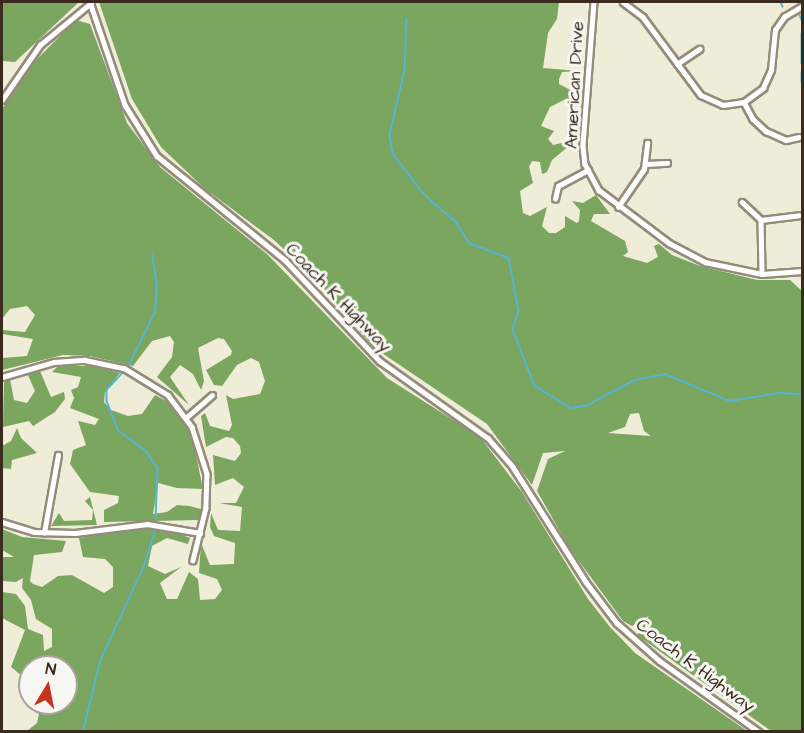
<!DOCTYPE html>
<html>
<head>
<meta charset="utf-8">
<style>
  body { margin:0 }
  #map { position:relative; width:804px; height:733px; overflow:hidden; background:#efecd8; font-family:"Architects Daughter",sans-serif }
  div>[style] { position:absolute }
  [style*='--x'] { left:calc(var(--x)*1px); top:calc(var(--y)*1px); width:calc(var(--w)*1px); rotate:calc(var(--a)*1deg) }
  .forest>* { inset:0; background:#7ba65f }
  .stream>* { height:1.5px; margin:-0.75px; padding:0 0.75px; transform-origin:0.75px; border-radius:0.75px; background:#55b5d4 }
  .roads { filter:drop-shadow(2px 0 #958b7b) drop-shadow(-2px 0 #958b7b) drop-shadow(0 2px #958b7b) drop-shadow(0 -2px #958b7b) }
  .minor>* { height:4.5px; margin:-2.25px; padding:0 2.25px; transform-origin:2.25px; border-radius:2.25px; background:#fff }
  span { translate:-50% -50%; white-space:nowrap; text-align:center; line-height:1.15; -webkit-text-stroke:6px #f6f6f2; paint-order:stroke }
  .street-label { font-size:18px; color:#3b2a1e }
  .frame { position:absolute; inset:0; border:3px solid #3b2a1e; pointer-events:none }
  .north { position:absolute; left:18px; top:655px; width:60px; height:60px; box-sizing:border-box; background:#f6f6f2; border:2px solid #aba49d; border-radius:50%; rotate:10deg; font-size:16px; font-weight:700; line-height:24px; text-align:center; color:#3b2a1e }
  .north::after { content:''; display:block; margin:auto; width:21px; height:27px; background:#c8321e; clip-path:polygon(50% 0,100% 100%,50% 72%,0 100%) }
</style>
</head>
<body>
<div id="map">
  <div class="forest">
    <div style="clip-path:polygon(2px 2px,79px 2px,15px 62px,2px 61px)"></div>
    <div style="clip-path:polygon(evenodd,99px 2px,559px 2px,557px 19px,548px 33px,543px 68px,579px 71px,562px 72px,559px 79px,559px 84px,578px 94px,579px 105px,566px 99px,550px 107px,541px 126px,554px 131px,548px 139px,553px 145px,566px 142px,566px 131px,574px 131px,575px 141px,552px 160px,547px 172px,542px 174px,540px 162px,532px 161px,529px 167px,533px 183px,520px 191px,523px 213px,530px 216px,547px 207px,542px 226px,549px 233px,556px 233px,565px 227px,565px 216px,577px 223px,579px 221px,580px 210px,572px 201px,583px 203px,596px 195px,610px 214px,594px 214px,591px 221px,625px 241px,628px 252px,623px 256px,647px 263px,658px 257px,654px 246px,659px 244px,672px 255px,700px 266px,757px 280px,790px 280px,802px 291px,802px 731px,771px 731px,637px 635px,649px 616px,632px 626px,623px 621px,570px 549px,537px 491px,548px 459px,565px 451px,543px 453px,532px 485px,487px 424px,373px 347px,317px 280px,274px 240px,204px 188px,161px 147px,132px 99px,99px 2px,639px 413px,644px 431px,651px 436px,608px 433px,625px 427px,630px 414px,639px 413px)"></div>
    <div style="clip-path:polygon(evenodd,76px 20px,90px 24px,127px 123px,160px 167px,268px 255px,387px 378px,480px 437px,522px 492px,588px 599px,610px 627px,635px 653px,747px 731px,27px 731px,37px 723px,39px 714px,29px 708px,22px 676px,11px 667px,25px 630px,2px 618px,2px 592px,16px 594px,25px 606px,28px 629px,43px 635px,44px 651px,52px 647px,52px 629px,36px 619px,31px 600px,22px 588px,23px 578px,16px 582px,2px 581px,2px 557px,14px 557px,2px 550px,2px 529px,22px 537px,66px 541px,62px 552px,34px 555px,30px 581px,33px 584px,42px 587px,58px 576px,72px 575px,104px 593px,113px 587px,113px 567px,105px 559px,83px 557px,79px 538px,131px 529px,151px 528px,182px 535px,190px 538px,188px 544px,167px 538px,152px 546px,148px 566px,165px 574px,181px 567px,160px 583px,167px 599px,177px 599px,189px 572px,198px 579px,200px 600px,215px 599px,222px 590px,217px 579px,199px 573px,201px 543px,210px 565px,234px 564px,235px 543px,214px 536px,210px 527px,211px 513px,218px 530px,240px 531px,242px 507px,219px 503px,236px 503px,244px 487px,233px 478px,215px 485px,213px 455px,235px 461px,241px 453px,240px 446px,233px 438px,226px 437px,206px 447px,201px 416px,205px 413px,210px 426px,229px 431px,232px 425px,226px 395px,233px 399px,260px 394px,265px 381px,259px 362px,251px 358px,237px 365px,222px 386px,214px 385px,206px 370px,231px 355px,232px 351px,224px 339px,218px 338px,198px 348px,204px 381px,201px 390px,193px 374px,180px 365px,170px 377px,189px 405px,157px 377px,172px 357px,174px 342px,170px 336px,152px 341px,133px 366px,90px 356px,63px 355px,2px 370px,2px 358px,27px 356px,33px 339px,2px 334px,2px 330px,25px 332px,35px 315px,27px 306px,10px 309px,2px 319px,2px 109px,28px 68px,76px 20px,30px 667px,66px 667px,66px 703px,30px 703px,30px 667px)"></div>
    <div style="clip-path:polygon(58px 366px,91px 366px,120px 373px,105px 392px,104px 402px,111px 410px,128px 416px,142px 414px,155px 395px,168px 402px,192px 436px,203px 489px,177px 488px,158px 483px,153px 514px,167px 512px,177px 505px,189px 506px,201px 509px,199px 520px,104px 522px,104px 510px,118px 503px,119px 496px,90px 492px,70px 464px,73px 450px,86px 445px,78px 421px,95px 425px,99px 419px,70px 408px,74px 398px,71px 390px,78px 387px,81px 377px,52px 372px)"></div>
    <div style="clip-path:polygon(40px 371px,51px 397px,64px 392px,65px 399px,55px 412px,33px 426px,29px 421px,3px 427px,4px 380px,10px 379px,14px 400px,27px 403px,35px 391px,28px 375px)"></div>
    <div style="clip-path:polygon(17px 428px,21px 438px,37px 453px,12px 460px,11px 469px,2px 468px,2px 446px,11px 441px)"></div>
    <div style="clip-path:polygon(90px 497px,97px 525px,51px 526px,59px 513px,64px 521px,92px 520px,93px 510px,85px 501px)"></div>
  </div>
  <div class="stream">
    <div style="--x:781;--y:2;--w:5;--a:68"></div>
    <div style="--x:800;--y:15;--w:5;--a:68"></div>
    <div style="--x:407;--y:19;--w:51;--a:92.2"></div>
    <div style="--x:405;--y:70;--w:67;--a:103"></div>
    <div style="--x:390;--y:135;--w:19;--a:81"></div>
    <div style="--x:393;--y:154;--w:49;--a:52.4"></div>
    <div style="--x:423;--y:193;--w:45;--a:41.4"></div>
    <div style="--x:457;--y:223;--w:23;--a:59"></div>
    <div style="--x:469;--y:243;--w:43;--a:20.6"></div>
    <div style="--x:509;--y:258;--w:54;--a:79.3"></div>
    <div style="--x:519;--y:311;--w:20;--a:108"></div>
    <div style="--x:513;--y:330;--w:60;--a:68.6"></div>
    <div style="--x:535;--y:386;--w:42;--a:31.4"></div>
    <div style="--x:571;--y:408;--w:15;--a:-8"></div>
    <div style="--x:586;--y:406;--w:55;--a:-28"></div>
    <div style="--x:635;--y:380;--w:31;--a:-11"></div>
    <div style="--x:665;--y:374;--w:70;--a:22.6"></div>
    <div style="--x:730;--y:401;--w:51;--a:-9.1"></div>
    <div style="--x:780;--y:393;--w:22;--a:3"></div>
    <div style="--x:802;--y:34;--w:29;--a:90"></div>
    <div style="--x:802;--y:72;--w:10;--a:90"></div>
    <div style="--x:129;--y:365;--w:59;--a:-63.9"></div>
    <div style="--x:155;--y:312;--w:26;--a:-86"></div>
    <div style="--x:157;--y:286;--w:31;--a:-99"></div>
    <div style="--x:123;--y:373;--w:23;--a:133"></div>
    <div style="--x:107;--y:390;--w:11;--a:90"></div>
    <div style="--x:107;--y:401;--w:31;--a:69"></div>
    <div style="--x:118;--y:430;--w:36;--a:37"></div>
    <div style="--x:147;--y:452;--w:20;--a:57"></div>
    <div style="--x:158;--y:469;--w:50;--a:92.3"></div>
    <div style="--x:83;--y:732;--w:73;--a:-76.5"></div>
    <div style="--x:100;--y:661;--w:105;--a:-65.1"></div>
    <div style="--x:144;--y:566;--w:38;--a:-73"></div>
  </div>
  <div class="roads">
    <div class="minor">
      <div style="--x:90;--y:2;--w:109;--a:71.2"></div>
      <div style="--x:125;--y:105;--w:60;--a:57.9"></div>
      <div style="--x:157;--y:156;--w:165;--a:39.1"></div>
      <div style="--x:285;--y:260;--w:139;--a:46.8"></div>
      <div style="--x:380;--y:361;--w:133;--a:35.5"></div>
      <div style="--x:488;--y:438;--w:38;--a:49"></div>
      <div style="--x:513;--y:467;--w:136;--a:57.6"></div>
      <div style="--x:586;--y:582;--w:51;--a:52.9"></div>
      <div style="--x:617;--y:623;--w:57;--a:41.5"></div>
      <div style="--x:660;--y:661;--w:122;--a:35.6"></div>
      <div style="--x:594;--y:2;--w:144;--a:94.4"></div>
      <div style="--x:583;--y:146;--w:18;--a:84"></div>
      <div style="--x:585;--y:164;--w:30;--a:62"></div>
      <div style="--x:599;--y:190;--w:88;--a:37.1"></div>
      <div style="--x:669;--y:243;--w:41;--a:27.8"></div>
      <div style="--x:705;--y:262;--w:58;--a:11.9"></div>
      <div style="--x:762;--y:274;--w:40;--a:-4.3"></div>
      <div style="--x:623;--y:2;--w:25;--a:37"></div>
      <div style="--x:643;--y:17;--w:97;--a:53.4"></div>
      <div style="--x:701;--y:95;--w:24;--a:24"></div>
      <div style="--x:723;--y:105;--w:21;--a:-8"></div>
      <div style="--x:744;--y:102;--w:24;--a:-36"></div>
      <div style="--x:763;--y:88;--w:20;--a:-66"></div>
      <div style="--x:771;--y:70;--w:40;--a:-84.3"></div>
      <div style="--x:775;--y:30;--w:16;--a:-55"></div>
      <div style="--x:784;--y:17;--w:21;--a:-31"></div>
      <div style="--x:677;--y:64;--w:27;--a:-34"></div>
      <div style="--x:2;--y:100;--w:67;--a:-55.4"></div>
      <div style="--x:40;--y:45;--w:66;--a:-39.5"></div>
      <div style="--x:744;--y:102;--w:19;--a:62"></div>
      <div style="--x:753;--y:119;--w:18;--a:43"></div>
      <div style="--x:766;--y:131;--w:22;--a:24"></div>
      <div style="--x:786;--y:140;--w:13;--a:-13"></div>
      <div style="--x:646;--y:164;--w:21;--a:-3"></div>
      <div style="--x:555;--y:199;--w:13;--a:-77"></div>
      <div style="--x:558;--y:186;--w:34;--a:-28"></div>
      <div style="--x:742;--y:202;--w:26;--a:43"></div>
      <div style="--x:761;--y:220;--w:54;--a:88.9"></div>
      <div style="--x:618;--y:207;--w:46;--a:-55.6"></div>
      <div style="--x:644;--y:169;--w:26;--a:-83"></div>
      <div style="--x:761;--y:220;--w:38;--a:-7"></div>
      <div style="--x:2;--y:377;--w:54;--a:-16.1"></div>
      <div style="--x:54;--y:362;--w:31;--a:-4"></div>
      <div style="--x:85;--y:360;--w:40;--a:12"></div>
      <div style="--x:124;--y:368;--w:52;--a:31.5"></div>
      <div style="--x:168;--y:395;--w:40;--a:53"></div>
      <div style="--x:192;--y:427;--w:49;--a:72.3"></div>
      <div style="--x:207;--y:474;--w:34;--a:92"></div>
      <div style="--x:206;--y:508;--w:54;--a:104"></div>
      <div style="--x:187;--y:417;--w:33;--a:-41"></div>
      <div style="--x:2;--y:522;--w:34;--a:17"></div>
      <div style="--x:34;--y:532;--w:41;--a:1.4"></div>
      <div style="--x:75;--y:533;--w:73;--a:-7.1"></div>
      <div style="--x:147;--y:524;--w:54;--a:9.6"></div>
      <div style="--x:44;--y:533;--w:79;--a:-79.8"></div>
    </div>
  </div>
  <div class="street-label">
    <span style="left:575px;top:85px;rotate:-87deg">American Drive</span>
    <span style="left:338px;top:298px;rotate:46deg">Coach K Highway</span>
    <span style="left:695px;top:666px;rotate:37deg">Coach K Highway</span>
  </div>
  <div class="frame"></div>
  <div class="north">N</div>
</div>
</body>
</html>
